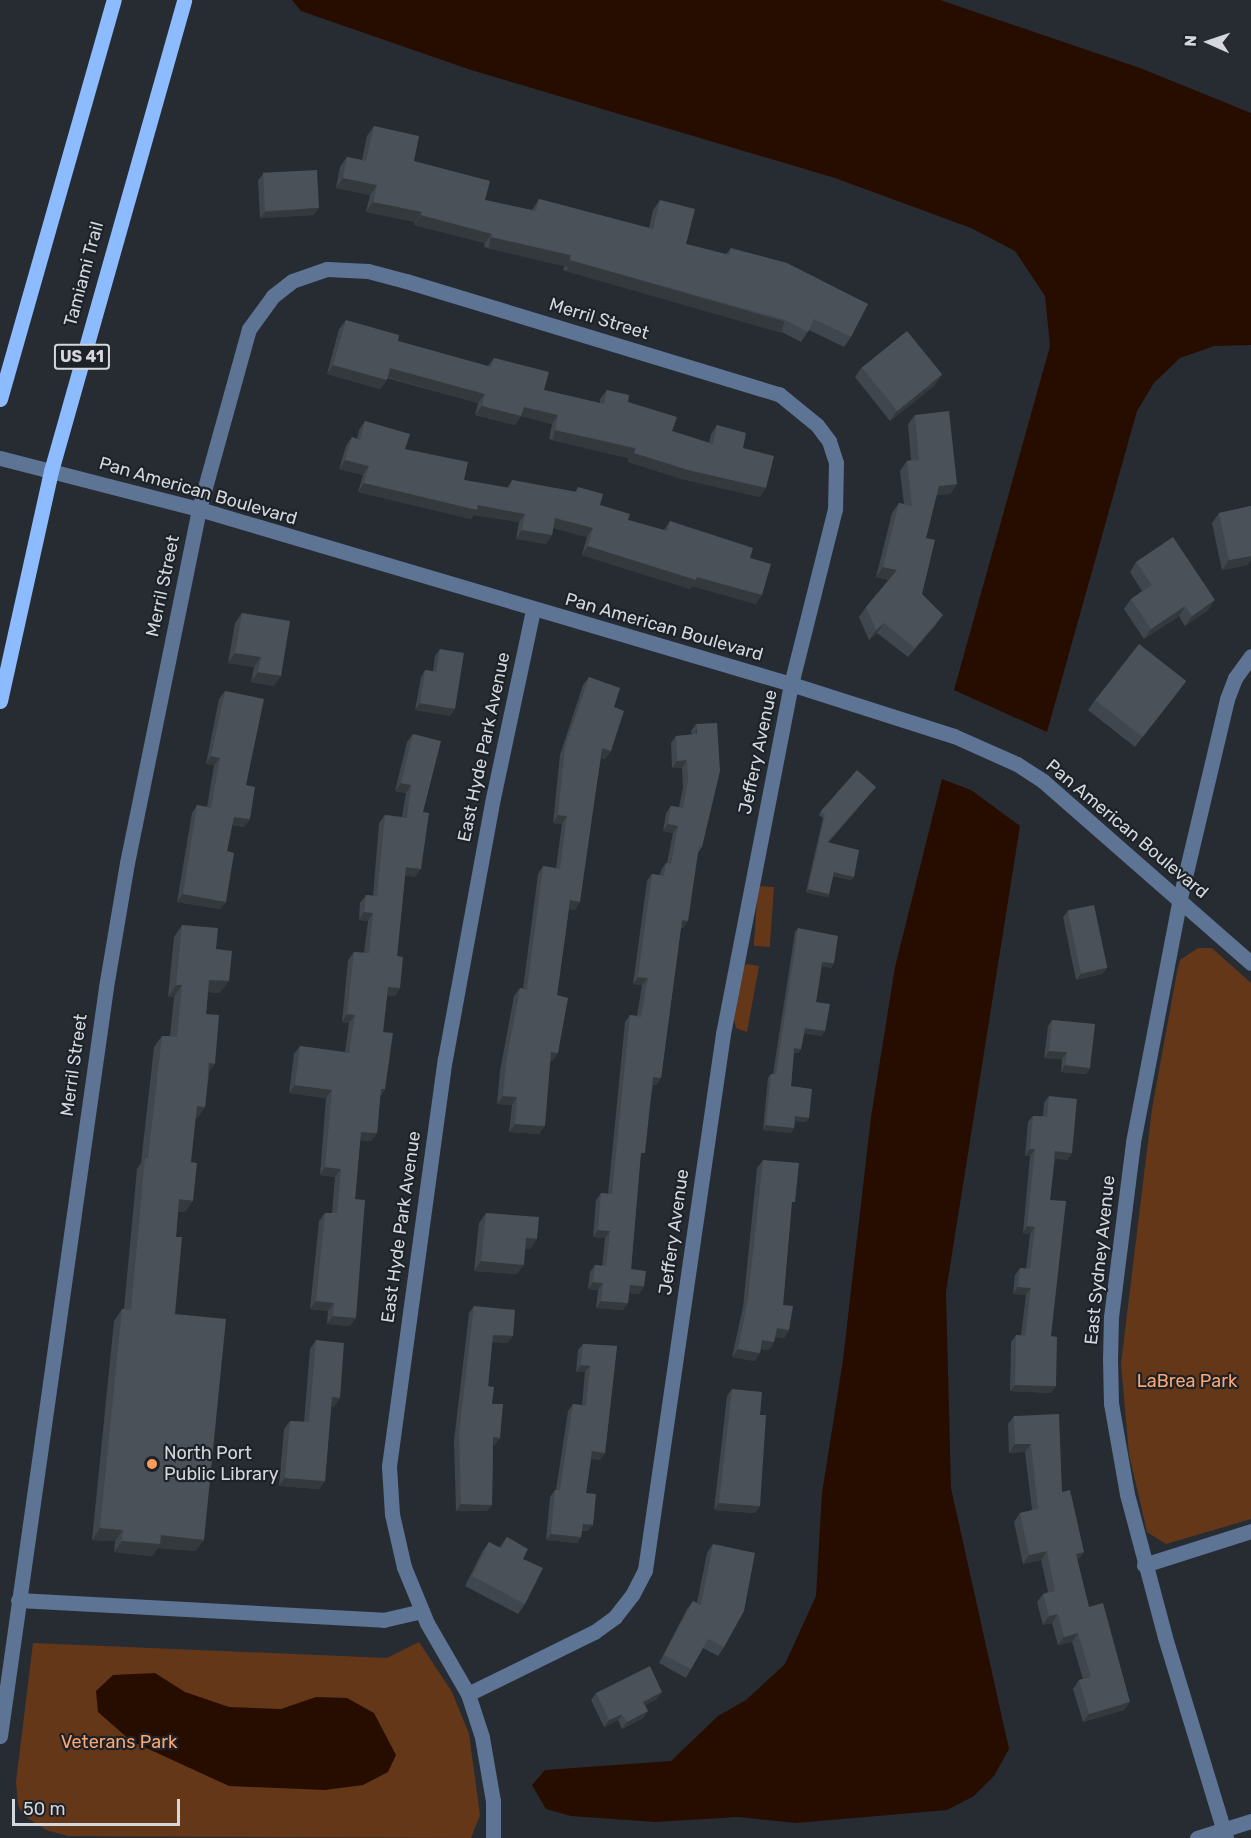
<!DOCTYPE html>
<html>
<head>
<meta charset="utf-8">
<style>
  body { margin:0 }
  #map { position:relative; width:1251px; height:1838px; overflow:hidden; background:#272c33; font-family:Rubik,sans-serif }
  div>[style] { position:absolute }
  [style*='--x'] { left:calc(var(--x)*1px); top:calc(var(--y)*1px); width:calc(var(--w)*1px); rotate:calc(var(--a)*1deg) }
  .green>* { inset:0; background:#643719; transform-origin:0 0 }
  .water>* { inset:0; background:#270d00 }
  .minor>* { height:15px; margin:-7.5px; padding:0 7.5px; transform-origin:7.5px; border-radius:7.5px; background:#5d7495 }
  .major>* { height:15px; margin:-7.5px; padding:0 7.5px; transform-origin:7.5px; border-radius:7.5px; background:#8cbbff }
  .wall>* { inset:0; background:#40464d }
  .shaded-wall>* { inset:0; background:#34393e; transform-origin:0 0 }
  .building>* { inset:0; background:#4b5159; transform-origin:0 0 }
  .dots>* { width:16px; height:16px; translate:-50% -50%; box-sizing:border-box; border:3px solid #1d2229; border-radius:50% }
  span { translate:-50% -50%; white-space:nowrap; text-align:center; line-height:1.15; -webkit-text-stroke:4.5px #1d2229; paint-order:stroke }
  .shield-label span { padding:2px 4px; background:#1d2229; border:2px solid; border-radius:4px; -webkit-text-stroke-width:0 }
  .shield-label { font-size:16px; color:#d4d7dc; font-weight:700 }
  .street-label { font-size:18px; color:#d4d7dc }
  .park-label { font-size:18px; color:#fea66e }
  .poi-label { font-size:18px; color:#d4d7dc }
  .left { translate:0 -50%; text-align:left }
  .north { position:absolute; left:1179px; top:12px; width:60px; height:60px; -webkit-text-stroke:4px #1d2229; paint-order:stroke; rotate:273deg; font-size:16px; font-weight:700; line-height:24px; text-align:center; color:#d4d7dc }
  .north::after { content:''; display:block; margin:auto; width:21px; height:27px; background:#d4d7dc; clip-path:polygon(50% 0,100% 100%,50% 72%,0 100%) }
  .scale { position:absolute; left:12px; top:1799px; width:168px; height:27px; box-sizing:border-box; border:3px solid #d4d7dc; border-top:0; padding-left:8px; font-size:18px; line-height:21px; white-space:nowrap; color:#d4d7dc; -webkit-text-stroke:4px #1d2229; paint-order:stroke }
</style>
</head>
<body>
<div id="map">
  <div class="green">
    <div style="left:758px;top:886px;width:16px;height:60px;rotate:4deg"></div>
    <div style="clip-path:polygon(1198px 948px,1212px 948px,1251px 983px,1251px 1519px,1166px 1544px,1147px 1532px,1129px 1454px,1121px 1364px,1152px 1109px,1177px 972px,1180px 960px)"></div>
    <div style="clip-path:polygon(747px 964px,759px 966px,747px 1032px,736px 1028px,734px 1020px,743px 967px)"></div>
    <div style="clip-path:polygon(419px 1642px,452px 1692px,469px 1734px,480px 1815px,471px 1838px,68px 1836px,46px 1830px,23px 1815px,18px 1805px,16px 1782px,33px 1643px,387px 1658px)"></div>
  </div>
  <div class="water">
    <div style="clip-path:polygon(292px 0,940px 0,1140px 68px,1251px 113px,1251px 345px,1214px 346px,1180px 358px,1154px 383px,1137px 411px,1047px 732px,954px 690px,1050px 346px,1045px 296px,1015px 251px,971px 228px,835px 178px,471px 70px,301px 11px)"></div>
    <div style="clip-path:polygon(942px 779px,971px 790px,1020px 826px,946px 1292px,951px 1488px,1009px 1749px,994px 1776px,974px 1796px,947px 1810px,796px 1823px,738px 1817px,655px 1822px,571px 1816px,546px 1809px,532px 1785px,545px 1770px,671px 1761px,718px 1716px,746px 1700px,785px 1664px,816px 1596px,822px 1493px,843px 1360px,871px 1117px,895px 967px)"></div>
    <div style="clip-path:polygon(155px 1673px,185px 1692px,229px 1707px,281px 1709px,316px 1697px,347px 1698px,374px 1713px,396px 1755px,388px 1772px,363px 1785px,325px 1790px,229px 1786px,131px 1741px,98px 1712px,96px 1691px,113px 1675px)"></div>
  </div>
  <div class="minor">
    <div style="--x:0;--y:458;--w:205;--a:14.4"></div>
    <div style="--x:199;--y:509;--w:617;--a:16.47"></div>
    <div style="--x:791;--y:684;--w:171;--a:17.7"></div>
    <div style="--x:954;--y:736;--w:69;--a:24"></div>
    <div style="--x:1017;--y:764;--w:31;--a:33"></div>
    <div style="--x:1043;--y:781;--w:276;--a:41.2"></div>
    <div style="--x:1144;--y:1565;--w:112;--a:-17.6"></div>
    <div style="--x:18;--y:1600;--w:366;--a:3.1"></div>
    <div style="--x:383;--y:1620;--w:40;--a:-13"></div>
    <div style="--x:0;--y:1736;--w:756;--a:-81.94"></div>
    <div style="--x:106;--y:987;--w:126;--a:-80.4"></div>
    <div style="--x:127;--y:863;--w:361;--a:-78.5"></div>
    <div style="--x:199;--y:509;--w:187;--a:-74.5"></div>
    <div style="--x:249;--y:329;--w:41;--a:-54"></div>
    <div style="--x:273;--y:296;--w:24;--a:-38"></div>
    <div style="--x:292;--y:281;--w:37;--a:-19"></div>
    <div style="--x:327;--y:269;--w:41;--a:2.8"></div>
    <div style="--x:368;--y:271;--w:39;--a:15"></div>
    <div style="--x:406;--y:281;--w:390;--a:16.9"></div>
    <div style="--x:779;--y:394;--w:49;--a:39.2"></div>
    <div style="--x:817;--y:425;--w:20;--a:53"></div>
    <div style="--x:829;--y:441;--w:23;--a:72"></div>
    <div style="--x:836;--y:463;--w:46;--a:91.2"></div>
    <div style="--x:835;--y:509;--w:180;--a:104.1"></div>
    <div style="--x:791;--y:684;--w:357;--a:101"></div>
    <div style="--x:723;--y:1034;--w:542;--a:98.28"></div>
    <div style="--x:645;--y:1570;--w:28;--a:117"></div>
    <div style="--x:632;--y:1595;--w:28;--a:128"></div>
    <div style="--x:615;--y:1617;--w:26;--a:144"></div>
    <div style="--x:594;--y:1632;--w:140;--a:153.8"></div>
    <div style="--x:493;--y:1838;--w:37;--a:-90"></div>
    <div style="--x:493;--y:1801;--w:65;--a:-99.8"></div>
    <div style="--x:482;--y:1737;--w:45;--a:-108"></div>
    <div style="--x:468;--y:1694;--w:82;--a:-120"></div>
    <div style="--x:427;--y:1623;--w:61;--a:-112.3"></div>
    <div style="--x:404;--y:1567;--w:54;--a:-102.8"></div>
    <div style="--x:392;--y:1514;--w:48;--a:-93.6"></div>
    <div style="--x:389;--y:1466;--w:411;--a:-82.2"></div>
    <div style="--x:445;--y:1059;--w:265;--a:-79.6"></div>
    <div style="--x:493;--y:798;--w:192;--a:-78"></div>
    <div style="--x:1197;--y:1838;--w:57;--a:-17.5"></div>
    <div style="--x:1226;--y:1838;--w:210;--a:-106.9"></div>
    <div style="--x:1165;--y:1637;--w:148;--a:-104.9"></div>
    <div style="--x:1127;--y:1494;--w:92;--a:-100"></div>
    <div style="--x:1111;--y:1403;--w:43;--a:-91.3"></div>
    <div style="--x:1110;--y:1360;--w:43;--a:-88.7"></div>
    <div style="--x:1111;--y:1317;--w:176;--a:-82.8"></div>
    <div style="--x:1133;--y:1142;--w:248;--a:-79.1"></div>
    <div style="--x:1180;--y:898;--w:204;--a:-76.7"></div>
    <div style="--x:1227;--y:699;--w:22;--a:-69"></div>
    <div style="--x:1235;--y:678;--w:27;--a:-54"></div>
  </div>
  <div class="major">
    <div style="--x:0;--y:399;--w:415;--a:-74.1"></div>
    <div style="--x:0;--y:701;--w:236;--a:-77.5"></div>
    <div style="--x:51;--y:471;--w:489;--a:-74.2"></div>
  </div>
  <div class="wall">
    <div style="clip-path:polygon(374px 126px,414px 161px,485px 200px,532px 210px,539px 199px,649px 228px,653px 210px,660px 200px,686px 244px,726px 254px,731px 248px,851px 337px,844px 347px,809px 330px,801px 342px,778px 330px,563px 270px,565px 265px,484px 247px,485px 243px,414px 225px,415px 222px,366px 212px,370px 195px,336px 188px,340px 167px,347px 157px,362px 160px,367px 136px)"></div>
    <div style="clip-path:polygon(263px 174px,314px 215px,260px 218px,258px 180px)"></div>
    <div style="clip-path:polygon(346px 320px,398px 341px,488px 366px,494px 358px,544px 390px,600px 403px,600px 399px,607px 390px,628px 402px,672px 431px,709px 443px,711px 434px,717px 425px,743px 448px,760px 497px,682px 479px,628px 462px,629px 457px,549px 439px,552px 424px,521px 416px,515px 425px,475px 415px,478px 403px,387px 378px,387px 380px,380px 389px,327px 374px,339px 329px)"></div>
    <div style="clip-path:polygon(862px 367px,935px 385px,890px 421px,855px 377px)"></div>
    <div style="clip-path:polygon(915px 415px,957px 484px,950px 494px,936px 495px,926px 538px,922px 594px,936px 625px,908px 657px,877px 633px,869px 640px,859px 617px,866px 607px,889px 580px,876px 577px,892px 513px,899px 503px,904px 504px,900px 471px,907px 461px,911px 460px,908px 424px)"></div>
    <div style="clip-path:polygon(365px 421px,405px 449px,464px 480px,507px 488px,512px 480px,575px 492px,578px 487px,600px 505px,628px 520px,664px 530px,670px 521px,750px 558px,756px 604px,692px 586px,690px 589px,582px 555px,587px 537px,553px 528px,552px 535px,546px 544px,516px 539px,519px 522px,474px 515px,471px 519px,358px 492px,363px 475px,339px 469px,346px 446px,352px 437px,357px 439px,359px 430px)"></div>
    <div style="clip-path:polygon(1251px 506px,1251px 560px,1247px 565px,1222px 570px,1212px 523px,1219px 513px)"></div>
    <div style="clip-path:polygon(1136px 562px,1208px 610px,1185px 626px,1179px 616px,1144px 639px,1124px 609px,1131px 599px,1142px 591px,1130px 572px)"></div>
    <div style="clip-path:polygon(242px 613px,274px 686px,251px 682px,254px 667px,228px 663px,235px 623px)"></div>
    <div style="clip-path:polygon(440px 649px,450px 716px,415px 710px,421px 677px,425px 670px,433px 671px,435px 656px)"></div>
    <div style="clip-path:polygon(589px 677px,614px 707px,611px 751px,605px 759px,601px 758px,575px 910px,569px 909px,557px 995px,558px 1053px,552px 1061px,550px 1061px,539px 1134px,509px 1132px,512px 1105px,497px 1104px,500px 1071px,514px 996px,520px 988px,523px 989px,538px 874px,543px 866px,556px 868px,562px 824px,553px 823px,560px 755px,583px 685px)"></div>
    <div style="clip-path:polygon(1186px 681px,1135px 747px,1088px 710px,1095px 700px)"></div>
    <div style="clip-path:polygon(225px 691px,246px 785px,250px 819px,244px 827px,232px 825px,227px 851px,226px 902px,220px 909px,177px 902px,192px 813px,197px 805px,207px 807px,214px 765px,206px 764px,219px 699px)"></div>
    <div style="clip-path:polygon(696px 724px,702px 847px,698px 853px,683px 928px,681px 928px,661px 1078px,656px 1085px,653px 1085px,640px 1160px,631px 1269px,644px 1286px,639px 1294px,629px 1293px,628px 1303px,623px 1310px,596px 1308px,598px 1290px,588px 1289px,590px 1272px,595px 1265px,602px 1266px,605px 1238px,593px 1237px,596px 1200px,601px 1193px,608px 1194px,625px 1022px,630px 1015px,637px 1016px,642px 985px,633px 984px,647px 881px,652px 874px,660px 875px,661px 870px,666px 863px,667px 863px,673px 833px,663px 831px,666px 813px,671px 806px,679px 807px,683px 788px,682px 768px,672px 768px,671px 743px,676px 736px,692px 735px,691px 731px)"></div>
    <div style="clip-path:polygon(413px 734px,423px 812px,415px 877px,405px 875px,397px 956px,400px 988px,395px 996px,387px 995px,383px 1032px,385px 1089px,380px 1097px,377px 1133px,371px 1141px,360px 1140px,355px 1199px,350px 1326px,327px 1324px,328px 1311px,310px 1309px,319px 1221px,325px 1213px,332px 1213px,335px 1177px,320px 1175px,326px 1098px,289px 1093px,294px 1054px,300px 1046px,345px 1052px,349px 1023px,342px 1022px,348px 960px,354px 952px,364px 953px,368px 921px,359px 920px,360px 903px,366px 895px,373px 896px,379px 823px,385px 815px,402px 817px,406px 793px,395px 791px,407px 742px)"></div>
    <div style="clip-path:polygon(876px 787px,828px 843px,854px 877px,851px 880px,833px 876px,829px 894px,827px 897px,806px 892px,823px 818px,819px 815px,821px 811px)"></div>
    <div style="clip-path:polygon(1068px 911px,1107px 968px,1102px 974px,1076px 980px,1063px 917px)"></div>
    <div style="clip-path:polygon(182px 925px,216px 949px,220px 993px,208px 992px,206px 1014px,209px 1073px,205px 1107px,197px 1118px,195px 1118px,185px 1212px,178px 1212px,176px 1237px,175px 1314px,196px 1551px,158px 1548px,152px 1556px,114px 1552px,115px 1541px,92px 1540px,114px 1321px,122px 1309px,124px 1309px,137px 1169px,141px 1163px,154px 1047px,162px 1036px,170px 1036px,174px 997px,168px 997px,174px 937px)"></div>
    <div style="clip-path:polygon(798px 928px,834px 963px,831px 968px,822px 966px,816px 1002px,822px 1036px,804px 1033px,801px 1049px,798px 1053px,794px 1053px,791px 1086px,806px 1122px,795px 1121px,794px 1128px,791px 1133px,763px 1130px,768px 1078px,771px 1074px,773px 1074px,795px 932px)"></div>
    <div style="clip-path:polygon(1052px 1020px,1090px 1068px,1086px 1074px,1061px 1072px,1062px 1059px,1044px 1058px,1048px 1026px)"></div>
    <div style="clip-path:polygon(1049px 1096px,1072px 1153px,1067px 1160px,1055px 1158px,1050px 1200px,1051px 1336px,1056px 1386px,1051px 1393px,1010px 1391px,1011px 1342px,1016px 1335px,1021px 1335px,1026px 1295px,1013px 1294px,1015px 1275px,1020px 1268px,1026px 1269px,1030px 1234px,1023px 1233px,1030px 1156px,1025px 1156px,1028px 1122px,1033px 1116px,1043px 1116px,1044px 1103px)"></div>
    <div style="clip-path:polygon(763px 1160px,791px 1208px,783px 1305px,789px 1330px,784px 1338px,775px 1337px,774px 1342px,769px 1350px,761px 1349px,755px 1361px,732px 1357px,743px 1307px,757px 1168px)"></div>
    <div style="clip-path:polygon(486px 1213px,530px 1249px,526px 1248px,517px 1274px,474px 1271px,479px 1223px)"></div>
    <div style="clip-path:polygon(474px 1306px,508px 1343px,492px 1342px,488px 1386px,492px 1404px,495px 1445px,493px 1445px,492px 1505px,487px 1511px,456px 1511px,454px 1441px,469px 1313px)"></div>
    <div style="clip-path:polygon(316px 1340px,334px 1407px,331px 1406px,325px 1481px,319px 1489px,279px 1486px,284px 1429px,290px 1421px,304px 1422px,310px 1349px)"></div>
    <div style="clip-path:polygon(583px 1344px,617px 1346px,605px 1453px,600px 1460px,591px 1458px,586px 1493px,588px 1531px,582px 1531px,581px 1537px,577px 1543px,546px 1540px,550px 1497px,555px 1490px,556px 1490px,568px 1411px,573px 1404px,582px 1405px,585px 1372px,576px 1372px,578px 1350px)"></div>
    <div style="clip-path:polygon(732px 1389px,760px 1415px,760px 1506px,755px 1513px,714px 1510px,727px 1396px)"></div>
    <div style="clip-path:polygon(1014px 1416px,1062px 1492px,1084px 1552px,1077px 1561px,1089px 1607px,1124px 1710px,1083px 1722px,1073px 1689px,1079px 1680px,1083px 1679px,1072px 1642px,1058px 1645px,1052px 1623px,1043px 1625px,1037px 1602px,1043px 1594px,1048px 1592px,1041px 1560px,1023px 1564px,1014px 1522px,1020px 1513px,1032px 1510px,1025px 1452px,1009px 1453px,1008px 1424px)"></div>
    <div style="clip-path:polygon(507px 1537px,523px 1559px,525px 1604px,518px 1614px,465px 1586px,482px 1552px,489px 1542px,499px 1548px)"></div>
    <div style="clip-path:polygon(713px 1544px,724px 1647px,718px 1656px,703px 1648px,691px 1669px,686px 1678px,659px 1663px,687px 1609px,693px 1601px,697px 1603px,707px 1553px)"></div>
    <div style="clip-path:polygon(596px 1693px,657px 1699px,645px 1705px,648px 1711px,643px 1718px,622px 1729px,618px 1720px,604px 1727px,591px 1700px)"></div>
  </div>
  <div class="shaded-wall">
    <div style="clip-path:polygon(343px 178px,377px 185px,370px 195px,336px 188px)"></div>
    <div style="clip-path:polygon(373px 202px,422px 212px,415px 222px,366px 212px)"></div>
    <div style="clip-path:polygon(319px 208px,314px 215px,260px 218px,265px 212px)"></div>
    <div style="clip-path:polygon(421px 215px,492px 234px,485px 243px,414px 225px)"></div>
    <div style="left:491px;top:237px;width:82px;height:12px;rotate:13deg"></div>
    <div style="left:570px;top:260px;width:223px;height:12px;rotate:16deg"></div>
    <div style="clip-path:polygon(333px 365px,387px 380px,380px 389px,327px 374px)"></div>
    <div style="clip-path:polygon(390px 368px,485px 394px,478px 403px,384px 376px)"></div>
    <div style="clip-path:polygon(942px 375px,935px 385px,890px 421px,897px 411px)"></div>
    <div style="clip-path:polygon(482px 406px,524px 407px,558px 415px,552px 424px,521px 416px,515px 425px,475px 415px)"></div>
    <div style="left:555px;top:430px;width:83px;height:11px;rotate:13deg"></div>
    <div style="clip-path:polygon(634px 453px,766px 488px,760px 497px,682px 479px,628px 462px)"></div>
    <div style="clip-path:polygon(345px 460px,369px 466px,363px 475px,339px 469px)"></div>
    <div style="clip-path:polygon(364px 483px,525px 514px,519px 522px,474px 515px,471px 519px,358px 492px)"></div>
    <div style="clip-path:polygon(957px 484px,950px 494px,932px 496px,939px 486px)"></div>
    <div style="clip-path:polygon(555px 518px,593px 528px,587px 537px,549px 527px)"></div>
    <div style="clip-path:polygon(522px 530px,552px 535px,546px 544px,516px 539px)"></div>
    <div style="clip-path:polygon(588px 546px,762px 595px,756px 604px,692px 586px,690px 589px,582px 555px)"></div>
    <div style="clip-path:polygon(1251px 556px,1251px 560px,1247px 565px,1222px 570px,1229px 560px)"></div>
    <div style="clip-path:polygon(883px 567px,897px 570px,890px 580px,876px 577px)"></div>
    <div style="clip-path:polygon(1215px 600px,1208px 610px,1185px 626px,1192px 616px)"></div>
    <div style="clip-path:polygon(1185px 606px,1179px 616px,1144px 639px,1151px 629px)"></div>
    <div style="clip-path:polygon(943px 615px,936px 625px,908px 657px,915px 648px)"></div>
    <div style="clip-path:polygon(884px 623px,877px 633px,869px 640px,876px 630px)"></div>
    <div style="clip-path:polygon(235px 653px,261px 657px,254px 667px,228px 663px)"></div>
    <div style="clip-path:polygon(258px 672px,281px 676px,274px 686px,251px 682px)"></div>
    <div style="clip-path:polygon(1186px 681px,1179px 691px,1135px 747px,1142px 737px)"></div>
    <div style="clip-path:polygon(420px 703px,455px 709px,450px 716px,415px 710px)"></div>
    <div style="clip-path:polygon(602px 748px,611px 751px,605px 759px,596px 756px)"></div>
    <div style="clip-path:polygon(211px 756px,220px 758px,214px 765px,206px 764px)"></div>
    <div style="clip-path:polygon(687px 760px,682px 768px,672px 768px,677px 761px)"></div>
    <div style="clip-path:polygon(401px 783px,411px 785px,406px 793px,395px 791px)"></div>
    <div style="clip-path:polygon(558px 815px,567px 816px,562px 824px,553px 823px)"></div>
    <div style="clip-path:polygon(234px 817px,250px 819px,244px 827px,228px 824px)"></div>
    <div style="clip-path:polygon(668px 824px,678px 826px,673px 833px,663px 831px)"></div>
    <div style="clip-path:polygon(406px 867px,421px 869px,415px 877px,400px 875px)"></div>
    <div style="clip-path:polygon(834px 872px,854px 877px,851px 880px,832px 876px)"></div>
    <div style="left:808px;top:889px;width:22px;height:4px;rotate:13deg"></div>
    <div style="clip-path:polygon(183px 894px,226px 902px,220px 909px,177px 902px)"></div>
    <div style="clip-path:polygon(570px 900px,580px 902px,575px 910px,565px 908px)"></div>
    <div style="clip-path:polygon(364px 912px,373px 913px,368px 921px,359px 920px)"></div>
    <div style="clip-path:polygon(682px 920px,688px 921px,683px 928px,677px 927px)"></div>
    <div style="clip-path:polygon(822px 962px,834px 963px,831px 968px,819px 966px)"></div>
    <div style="clip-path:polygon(1107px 968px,1102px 974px,1076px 980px,1081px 974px)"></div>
    <div style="clip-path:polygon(638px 977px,648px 978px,642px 985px,633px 984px)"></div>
    <div style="clip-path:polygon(209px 980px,229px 981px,220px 993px,201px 991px)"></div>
    <div style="clip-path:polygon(176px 985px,182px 985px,174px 997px,168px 997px)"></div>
    <div style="clip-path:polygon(388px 987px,400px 988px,395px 996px,382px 995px)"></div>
    <div style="clip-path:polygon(347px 1014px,355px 1015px,349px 1023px,342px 1022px)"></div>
    <div style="clip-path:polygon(805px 1028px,825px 1031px,822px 1036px,802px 1032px)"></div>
    <div style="clip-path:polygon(794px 1048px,801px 1049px,798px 1053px,791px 1052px)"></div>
    <div style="clip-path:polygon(1049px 1051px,1067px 1052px,1062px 1059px,1044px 1058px)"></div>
    <div style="clip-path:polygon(551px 1052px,558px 1053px,552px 1061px,545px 1060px)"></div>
    <div style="clip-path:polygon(209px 1063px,215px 1064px,207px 1075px)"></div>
    <div style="clip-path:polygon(1065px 1065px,1090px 1068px,1086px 1074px,1061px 1072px)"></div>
    <div style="clip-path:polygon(653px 1077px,661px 1078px,656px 1085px,648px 1084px)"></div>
    <div style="clip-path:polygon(295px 1085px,332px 1090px,326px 1098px,289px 1093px)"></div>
    <div style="clip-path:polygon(381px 1089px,385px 1089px,380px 1097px)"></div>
    <div style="clip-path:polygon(503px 1096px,517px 1097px,512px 1105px,497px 1104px)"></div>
    <div style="clip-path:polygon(197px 1106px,205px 1107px,197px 1118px,189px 1117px)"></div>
    <div style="clip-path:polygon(795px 1116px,809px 1118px,806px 1122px,792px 1121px)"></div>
    <div style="clip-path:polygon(515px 1124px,545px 1126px,539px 1134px,509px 1132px)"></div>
    <div style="clip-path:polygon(766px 1125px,794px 1128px,791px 1133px,763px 1130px)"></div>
    <div style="clip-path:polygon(361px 1132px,377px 1133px,371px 1141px,355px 1140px)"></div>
    <div style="clip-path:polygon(1030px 1149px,1035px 1149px,1030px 1156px,1025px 1156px)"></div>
    <div style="clip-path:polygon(1055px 1151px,1072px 1153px,1067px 1160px,1051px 1158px)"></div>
    <div style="clip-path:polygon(325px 1167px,341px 1169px,335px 1177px,320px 1175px)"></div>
    <div style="clip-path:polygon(179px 1199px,193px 1201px,185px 1212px,171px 1211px)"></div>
    <div style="clip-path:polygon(1027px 1226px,1035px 1227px,1030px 1234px,1023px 1233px)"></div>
    <div style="clip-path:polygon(598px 1230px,610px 1231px,605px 1238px,593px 1237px)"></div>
    <div style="clip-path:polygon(526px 1238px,537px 1239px,530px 1249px,519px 1248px)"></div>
    <div style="clip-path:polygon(481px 1261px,524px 1265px,517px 1274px,474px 1271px)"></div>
    <div style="clip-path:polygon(593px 1282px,603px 1283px,598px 1290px,588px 1289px)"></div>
    <div style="clip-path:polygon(630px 1285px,644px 1286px,639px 1294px,625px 1292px)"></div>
    <div style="clip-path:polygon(1018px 1287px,1031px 1288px,1026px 1295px,1013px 1294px)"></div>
    <div style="clip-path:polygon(316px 1301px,334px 1303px,328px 1311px,310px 1309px)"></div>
    <div style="clip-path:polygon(601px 1301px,628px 1303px,623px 1310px,596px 1308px)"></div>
    <div style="clip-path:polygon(333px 1316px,356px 1318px,350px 1326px,327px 1324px)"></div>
    <div style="clip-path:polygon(777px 1328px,789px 1330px,784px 1338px,771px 1336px)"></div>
    <div style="clip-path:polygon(493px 1335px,513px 1336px,508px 1343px,488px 1341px)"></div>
    <div style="clip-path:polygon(762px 1340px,774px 1342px,769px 1350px,757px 1348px)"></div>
    <div style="clip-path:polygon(738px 1349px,760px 1353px,755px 1361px,732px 1357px)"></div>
    <div style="clip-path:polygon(581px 1365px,590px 1366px,585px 1372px,576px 1372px)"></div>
    <div style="clip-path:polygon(1015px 1385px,1056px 1386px,1051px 1393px,1010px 1391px)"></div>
    <div style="clip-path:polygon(332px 1397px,340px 1398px,334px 1407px,326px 1406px)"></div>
    <div style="clip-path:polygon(493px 1437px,500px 1438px,495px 1445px,488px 1444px)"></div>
    <div style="clip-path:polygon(1015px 1444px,1031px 1444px,1025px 1452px,1009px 1453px)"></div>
    <div style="clip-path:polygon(592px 1451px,605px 1453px,600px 1460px,587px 1458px)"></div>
    <div style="clip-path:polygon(285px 1478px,325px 1481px,319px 1489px,279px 1486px)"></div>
    <div style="clip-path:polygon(719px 1503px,760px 1506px,755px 1513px,714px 1510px)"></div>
    <div style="clip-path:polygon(461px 1504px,492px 1505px,487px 1511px,456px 1511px)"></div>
    <div style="clip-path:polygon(583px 1524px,593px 1525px,588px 1531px,578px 1530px)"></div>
    <div style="clip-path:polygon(100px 1528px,123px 1530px,115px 1541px,92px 1540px)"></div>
    <div style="clip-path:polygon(551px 1534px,581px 1537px,577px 1543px,546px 1540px)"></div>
    <div style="clip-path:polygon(161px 1535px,204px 1540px,196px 1551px,158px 1548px,152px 1556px,114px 1552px,122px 1541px)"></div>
    <div style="clip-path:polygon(1047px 1551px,1041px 1560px,1023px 1564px,1029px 1555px)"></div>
    <div style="clip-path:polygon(1084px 1552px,1078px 1560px,1070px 1562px,1076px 1554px)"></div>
    <div style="clip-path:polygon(1058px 1614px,1052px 1623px,1043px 1625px,1049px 1616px)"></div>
    <div style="clip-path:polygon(1078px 1633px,1072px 1642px,1058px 1645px,1064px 1637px)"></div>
    <div style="clip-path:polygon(662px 1692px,657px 1699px,639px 1708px,643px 1702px)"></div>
    <div style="clip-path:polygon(1130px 1702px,1124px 1710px,1083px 1722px,1089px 1714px)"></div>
    <div style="clip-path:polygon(648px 1711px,643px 1718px,622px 1729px,627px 1722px)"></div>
    <div style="clip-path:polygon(622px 1714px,618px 1720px,604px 1727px,609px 1720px)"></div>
  </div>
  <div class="building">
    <div style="clip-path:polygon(374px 126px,419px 136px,414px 161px,490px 181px,485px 200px,536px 211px,539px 199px,653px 229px,660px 200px,695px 209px,686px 244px,729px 255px,731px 248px,787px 263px,868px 304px,851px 337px,814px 319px,808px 332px,785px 320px,570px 260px,571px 255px,491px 237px,492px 234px,421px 215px,422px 212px,373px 202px,377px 185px,343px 178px,347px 157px,366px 161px)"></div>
    <div style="left:317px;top:170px;width:38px;height:54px;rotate:87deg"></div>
    <div style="clip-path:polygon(346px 320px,399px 335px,398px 341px,491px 367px,494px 358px,549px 372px,544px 390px,604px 404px,607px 390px,629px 395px,628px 402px,677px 417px,672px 431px,713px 444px,717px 425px,746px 433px,743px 448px,774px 456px,766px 488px,688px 470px,634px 453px,636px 448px,555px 430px,558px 415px,524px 407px,521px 416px,482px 406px,485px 394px,390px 368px,387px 380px,333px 365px)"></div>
    <div style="left:907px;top:331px;width:56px;height:58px;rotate:51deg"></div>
    <div style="clip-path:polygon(949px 411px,957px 484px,939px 486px,926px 538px,935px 540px,922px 594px,943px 615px,915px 648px,884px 623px,876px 630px,866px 607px,897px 570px,883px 567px,899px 503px,912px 506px,907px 461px,919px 460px,915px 415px)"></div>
    <div style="clip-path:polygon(365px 421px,410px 434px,405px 449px,468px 462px,464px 480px,510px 488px,512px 480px,577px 492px,578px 487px,603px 494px,600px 505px,630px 514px,628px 520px,667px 531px,670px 521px,753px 548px,750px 558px,771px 564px,762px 595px,697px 577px,696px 580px,588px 546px,593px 528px,555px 518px,552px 535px,522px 530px,525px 514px,478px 505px,477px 510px,364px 483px,369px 466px,345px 460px,352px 437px,360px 440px)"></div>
    <div style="clip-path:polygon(1251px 506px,1251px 556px,1229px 560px,1219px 513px)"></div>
    <div style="clip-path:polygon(1173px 537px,1215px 600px,1192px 616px,1185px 606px,1151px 629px,1131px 599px,1152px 585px,1136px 562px)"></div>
    <div style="clip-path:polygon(242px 613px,290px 621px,281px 676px,258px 672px,261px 657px,235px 653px)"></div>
    <div style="left:1139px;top:644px;width:60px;height:71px;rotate:38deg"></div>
    <div style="clip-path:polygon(440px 649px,464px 653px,455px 709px,420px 703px,425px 670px,436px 672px)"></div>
    <div style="clip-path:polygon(589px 677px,620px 688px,614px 707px,624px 711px,611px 751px,602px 748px,580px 902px,570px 900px,557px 995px,568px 998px,558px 1053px,551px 1052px,545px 1126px,515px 1124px,517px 1097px,503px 1096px,506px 1063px,520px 988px,527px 990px,543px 866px,560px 869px,567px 816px,558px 815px,565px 747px)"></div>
    <div style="clip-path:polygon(225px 691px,264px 699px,246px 785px,255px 787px,250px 819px,234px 817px,227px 851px,234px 853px,226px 902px,183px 894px,197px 805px,211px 808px,220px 758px,211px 756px)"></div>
    <div style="clip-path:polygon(717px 723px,720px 771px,702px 847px,699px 846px,688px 921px,682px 920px,661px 1078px,653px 1077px,645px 1153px,641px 1153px,631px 1269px,646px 1271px,644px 1286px,630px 1285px,628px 1303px,601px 1301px,603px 1283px,593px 1282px,595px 1265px,606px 1266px,610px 1231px,598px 1230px,601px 1193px,612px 1194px,630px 1015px,641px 1017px,648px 978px,638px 977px,652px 874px,664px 876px,666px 863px,671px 864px,678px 826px,668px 824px,671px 806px,683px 808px,688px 781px,687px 760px,677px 761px,676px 736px,697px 734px,696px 724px)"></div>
    <div style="clip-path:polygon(413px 734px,441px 741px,423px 812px,429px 813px,421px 869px,406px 867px,397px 956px,403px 957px,400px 988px,388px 987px,383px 1032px,393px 1033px,385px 1089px,381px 1089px,377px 1133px,361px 1132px,355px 1199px,365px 1200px,356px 1318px,333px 1316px,334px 1303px,316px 1301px,325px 1213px,337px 1213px,341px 1169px,325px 1167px,332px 1090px,295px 1085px,300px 1046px,349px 1053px,355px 1015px,347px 1014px,354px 952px,369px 953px,373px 913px,364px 912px,366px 895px,377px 896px,385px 815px,407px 818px,411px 785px,401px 783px)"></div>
    <div style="clip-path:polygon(857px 770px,876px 787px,827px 842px,859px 850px,854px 877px,834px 872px,829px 894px,808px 889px,825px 815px,821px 811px)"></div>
    <div style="left:1094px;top:905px;width:64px;height:27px;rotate:78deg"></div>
    <div style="clip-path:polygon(182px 925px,218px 928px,216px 949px,232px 951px,229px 981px,209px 980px,206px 1014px,219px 1015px,215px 1064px,209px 1063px,205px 1107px,197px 1106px,191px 1162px,197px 1163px,193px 1201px,179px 1199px,176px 1237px,182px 1237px,175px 1314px,226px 1319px,204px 1540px,161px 1535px,160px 1544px,122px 1541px,123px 1530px,100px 1528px,122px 1309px,131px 1310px,145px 1158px,148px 1158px,162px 1036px,177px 1037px,182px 985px,176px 985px)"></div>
    <div style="clip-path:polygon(798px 928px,838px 936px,834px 963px,822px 962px,816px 1002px,830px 1004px,825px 1031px,805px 1028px,801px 1049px,794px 1048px,791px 1086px,812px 1089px,809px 1118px,795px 1116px,794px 1128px,766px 1125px,771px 1074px,776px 1074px)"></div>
    <div style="clip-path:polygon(1052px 1020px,1095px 1024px,1090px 1068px,1065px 1065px,1067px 1052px,1049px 1051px)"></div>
    <div style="clip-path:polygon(1049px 1096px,1077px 1099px,1072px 1153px,1055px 1151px,1050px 1200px,1066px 1201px,1051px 1336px,1057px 1337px,1056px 1386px,1015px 1385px,1016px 1335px,1025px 1336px,1031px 1288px,1018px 1287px,1020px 1268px,1030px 1269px,1035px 1227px,1027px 1226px,1035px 1149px,1030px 1149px,1033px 1116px,1047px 1117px)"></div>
    <div style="clip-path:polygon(763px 1160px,799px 1163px,795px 1202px,792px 1202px,783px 1305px,793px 1306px,789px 1330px,777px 1328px,774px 1342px,762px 1340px,760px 1353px,738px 1349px,748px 1299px)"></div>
    <div style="clip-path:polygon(486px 1213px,539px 1217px,537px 1239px,526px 1238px,524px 1265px,481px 1261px)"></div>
    <div style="clip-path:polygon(474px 1306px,515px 1310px,513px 1336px,493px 1335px,488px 1386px,494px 1387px,492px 1404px,503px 1404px,500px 1438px,493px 1437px,492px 1505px,461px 1504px,459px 1434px)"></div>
    <div style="clip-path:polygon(316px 1340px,344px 1343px,340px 1398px,332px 1397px,325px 1481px,285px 1478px,290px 1421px,309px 1422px)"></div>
    <div style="clip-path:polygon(583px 1344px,617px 1346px,605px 1453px,592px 1451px,586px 1493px,596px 1494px,593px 1525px,583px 1524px,581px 1537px,551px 1534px,555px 1490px,560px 1490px,573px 1404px,586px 1406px,590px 1366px,581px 1365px)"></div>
    <div style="clip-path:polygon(732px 1389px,762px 1392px,760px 1415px,766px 1415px,760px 1506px,719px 1503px)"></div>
    <div style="clip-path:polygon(1059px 1414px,1062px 1492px,1070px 1490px,1084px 1552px,1076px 1554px,1089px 1607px,1103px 1603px,1130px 1702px,1089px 1714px,1079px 1680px,1091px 1677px,1078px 1633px,1064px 1637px,1058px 1614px,1049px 1616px,1043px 1594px,1055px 1591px,1047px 1551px,1029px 1555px,1020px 1513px,1038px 1509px,1031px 1444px,1015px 1444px,1014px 1416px)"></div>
    <div style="clip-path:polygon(507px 1537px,528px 1549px,523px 1559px,543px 1568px,525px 1604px,472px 1576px,489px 1542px,501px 1548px)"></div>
    <div style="clip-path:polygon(713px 1544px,755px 1553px,744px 1611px,724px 1647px,708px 1639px,691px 1669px,664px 1655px,693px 1601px,701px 1605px)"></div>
    <div style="clip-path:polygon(650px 1666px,662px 1692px,643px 1702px,648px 1711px,627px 1722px,622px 1714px,609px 1720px,596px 1693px)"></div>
  </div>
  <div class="dots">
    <div style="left:152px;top:1464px;background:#ff9b5a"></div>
  </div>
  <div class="shield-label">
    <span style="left:82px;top:357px">US 41</span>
  </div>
  <div class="street-label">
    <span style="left:84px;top:274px;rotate:-75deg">Tamiami Trail</span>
    <span style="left:599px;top:319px;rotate:17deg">Merril Street</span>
    <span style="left:198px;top:491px;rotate:16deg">Pan American Boulevard</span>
    <span style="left:163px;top:586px;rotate:-78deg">Merril Street</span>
    <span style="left:664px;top:627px;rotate:16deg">Pan American Boulevard</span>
    <span style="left:484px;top:747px;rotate:-78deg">East Hyde Park Avenue</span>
    <span style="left:758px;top:752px;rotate:-78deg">Jeffery Avenue</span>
    <span style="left:1127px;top:829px;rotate:40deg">Pan American Boulevard</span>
    <span style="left:74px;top:1065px;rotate:-82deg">Merril Street</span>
    <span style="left:401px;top:1227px;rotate:-82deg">East Hyde Park Avenue</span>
    <span style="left:674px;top:1232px;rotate:-82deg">Jeffery Avenue</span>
    <span style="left:1100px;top:1260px;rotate:-84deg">East Sydney Avenue</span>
  </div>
  <div class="park-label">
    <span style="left:1187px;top:1381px">LaBrea Park</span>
    <span style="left:119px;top:1742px">Veterans Park</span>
  </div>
  <div class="poi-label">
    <span class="left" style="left:164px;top:1464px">North Port<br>Public Library</span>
  </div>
  <div class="north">N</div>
  <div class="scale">50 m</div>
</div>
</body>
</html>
